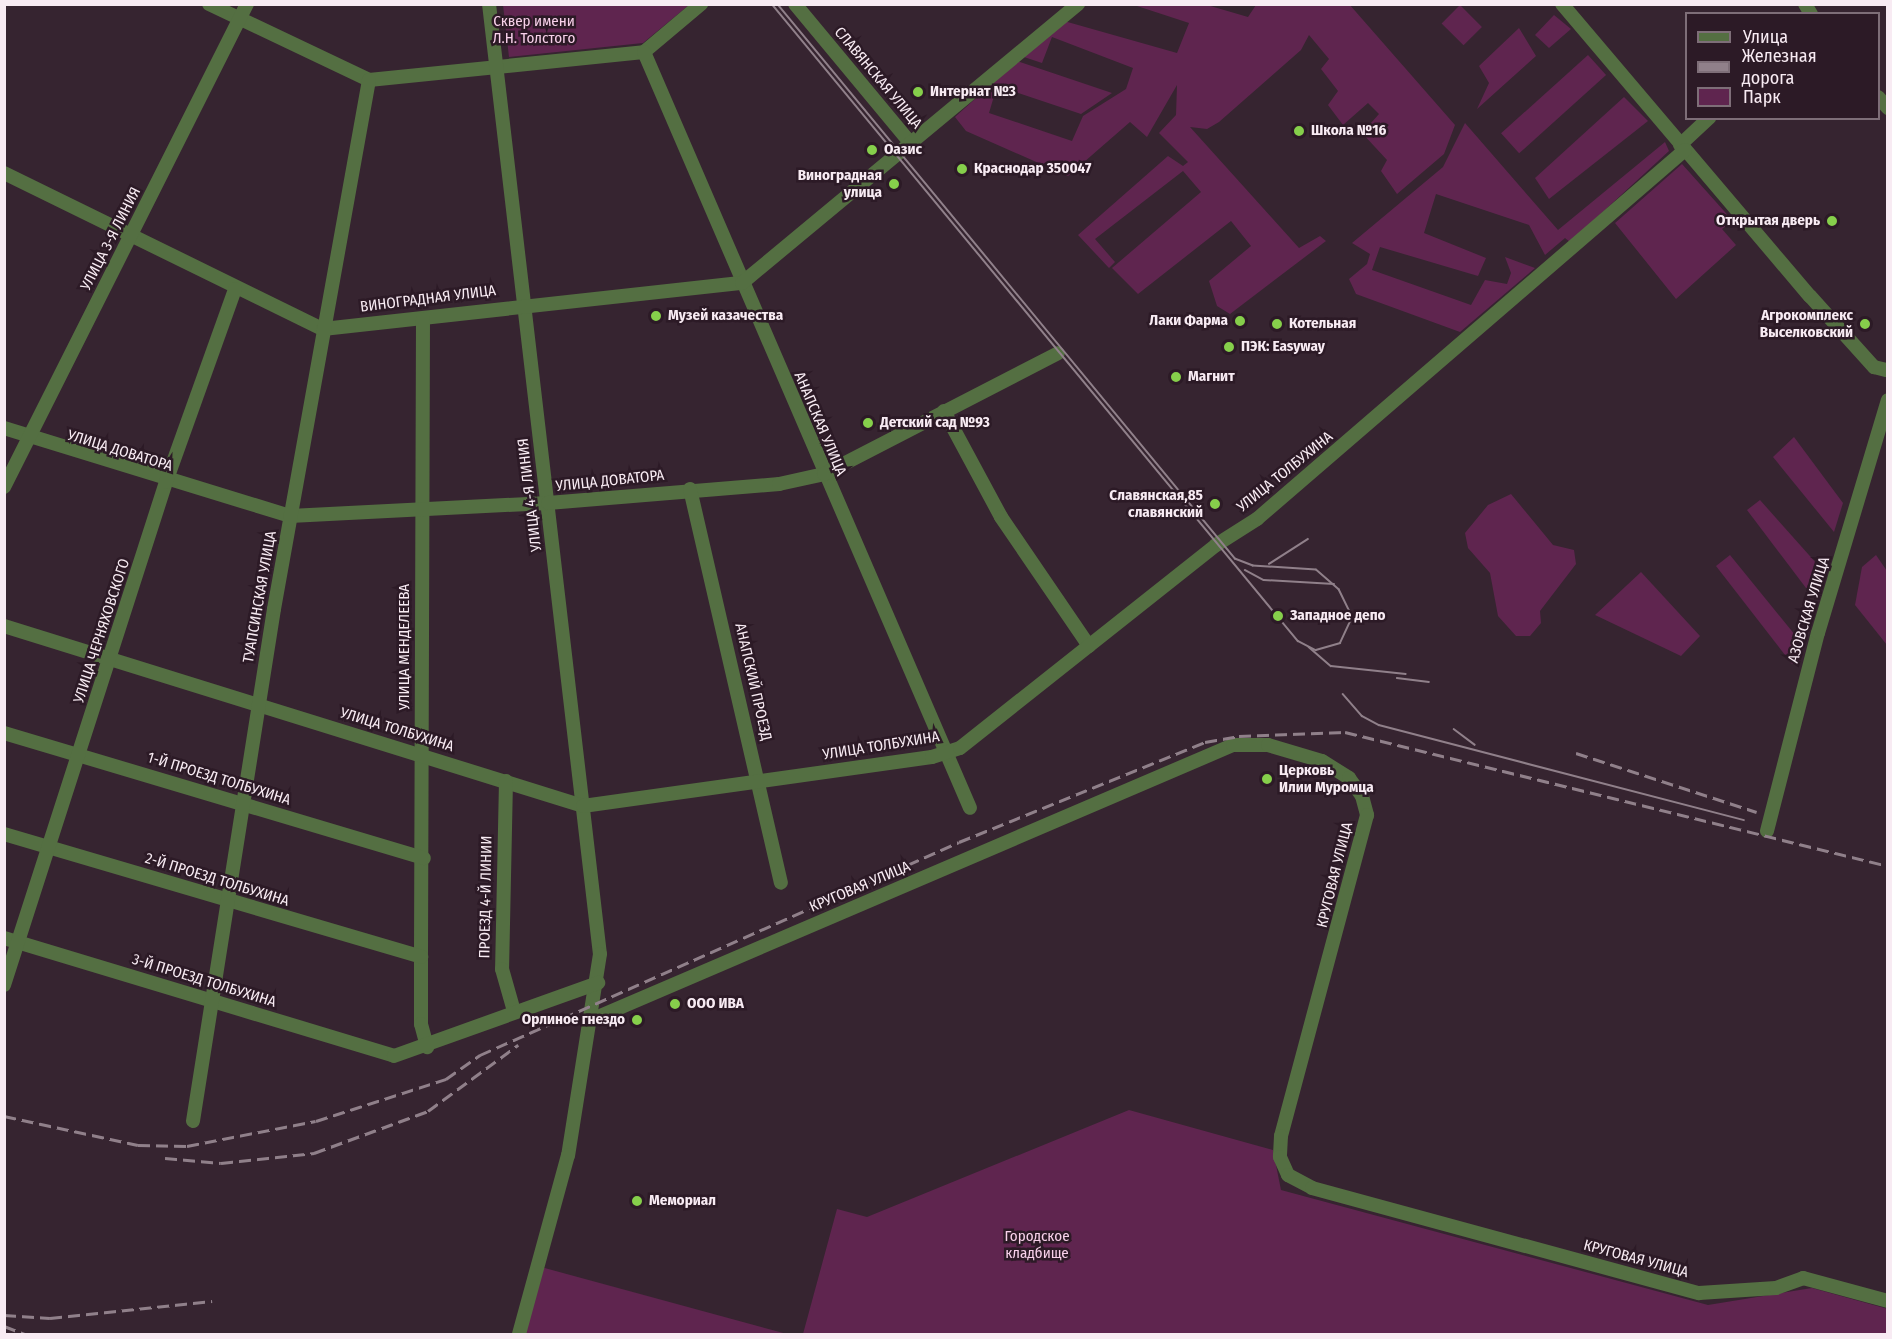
<!DOCTYPE html>
<html>
<head>
<meta charset="utf-8">
<style>
  body { margin:0 }
  #map { position:relative; width:1892px; height:1339px; overflow:hidden; background:#362430; font-family:"Fira Sans Condensed",sans-serif }
  div>[style] { position:absolute }
  [style*='--x'] { left:calc(var(--x)*1px); top:calc(var(--y)*1px); width:calc(var(--w)*1px); rotate:calc(var(--a)*1deg) }
  .green>* { inset:0; background:#5f254f; transform-origin:0 0 }
  .minor>* { height:14px; margin:-7px; padding:0 7px; transform-origin:7px; border-radius:7px; background:#546f42 }
  .tram>* { height:1.5px; margin:-0.75px; padding:0 0.75px; transform-origin:0.75px; border-radius:0.75px; background:#90808a }
  .rail>* { height:3px; margin-top:-1.5px; transform-origin:0; background:repeating-linear-gradient(90deg,#90808a 0 12px,transparent 0 18px) }
  .dots>* { width:16px; height:16px; translate:-50% -50%; box-sizing:border-box; border:3px solid #2c1a26; border-radius:50% }
  span { translate:-50% -50%; white-space:nowrap; text-align:center; line-height:1.15; -webkit-text-stroke:5px #2c1a26; paint-order:stroke }
  .park-label { font-size:15px; color:#f8d1ea }
  .street-label { font-size:15px; color:#f8ebf3 }
  .poi-label { font-size:15px; color:#f8ebf3; font-weight:700 }
  .left { translate:0 -50%; text-align:left }
  .right { translate:-100% -50%; text-align:right }
  .frame { position:absolute; inset:0; border:6px solid #f8ebf3; pointer-events:none }
  .legend { position:absolute; left:1685px; top:12px; width:195px; height:108px; box-sizing:border-box; background:#2c1a26; border:2px solid #7e6e78; margin:0; padding:8px 10px; list-style:none; font-size:18px; color:#f8ebf3 }
  .legend li { display:flex; align-items:center; gap:12px; height:30px }
  .legend b { width:30px; border:2px solid #7e6e78 }
</style>
</head>
<body>
<div id="map">
  <div class="green">
    <div style="clip-path:polygon(1349px 4px,1455px 125px,1444px 154px,1397px 194px,1381px 171px,1387px 160px,1362px 133px,1379px 114px,1368px 103px,1343px 125px,1328px 105px,1338px 91px,1321px 69px,1329px 59px,1309px 35px,1301px 50px,1219px 122px,1207px 129px,1190px 127px,1299px 248px,1320px 236px,1326px 241px,1230px 314px,1217px 306px,1209px 281px,1251px 246px,1231px 221px,1138px 294px,1112px 268px,1201px 192px,1183px 171px,1095px 239px,1115px 262px,1109px 268px,1078px 235px,1168px 156px,1183px 166px,1188px 162px,1159px 133px,1176px 115px,1177px 85px,1147px 137px,1130px 122px,1068px 176px,966px 131px,955px 117px,1017px 61px,1112px 93px,1081px 114px,997px 86px,989px 113px,1072px 141px,1083px 116px,1126px 89px,1133px 68px,1052px 37px,1042px 63px,1021px 56px,1064px 21px,1177px 53px,1189px 23px,1134px 5px,1207px 5px,1248px 17px,1256px 5px)"></div>
    <div style="clip-path:polygon(503px 5px,503px 4px,689px 5px,643px 43px,509px 57px)"></div>
    <div style="left:1460px;top:5px;width:31px;height:26px;rotate:45deg"></div>
    <div style="clip-path:polygon(1554px 15px,1571px 29px,1549px 48px,1535px 35px)"></div>
    <div style="clip-path:polygon(1519px 28px,1536px 56px,1477px 109px,1489px 83px,1479px 66px)"></div>
    <div style="left:1588px;top:55px;width:27px;height:117px;rotate:48deg"></div>
    <div style="clip-path:polygon(1624px 97px,1648px 121px,1549px 199px,1535px 178px)"></div>
    <div style="clip-path:polygon(1465px 123px,1558px 230px,1665px 142px,1669px 151px,1570px 242px,1565px 238px,1545px 255px,1529px 225px,1436px 194px,1424px 233px,1486px 258px,1478px 276px,1380px 247px,1372px 270px,1471px 305px,1485px 280px,1507px 284px,1511px 273px,1505px 257px,1535px 268px,1460px 332px,1356px 294px,1349px 279px,1367px 264px,1370px 254px,1352px 243px,1443px 167px)"></div>
    <div style="clip-path:polygon(1682px 164px,1733px 221px,1722px 229px,1736px 245px,1676px 299px,1615px 223px)"></div>
    <div style="clip-path:polygon(1794px 437px,1843px 503px,1834px 532px,1773px 457px)"></div>
    <div style="clip-path:polygon(1511px 494px,1553px 545px,1574px 550px,1576px 564px,1540px 611px,1541px 623px,1530px 636px,1516px 636px,1498px 616px,1490px 573px,1468px 548px,1465px 533px,1488px 505px)"></div>
    <div style="clip-path:polygon(1760px 500px,1825px 573px,1820px 585px,1806px 588px,1747px 510px)"></div>
    <div style="clip-path:polygon(1730px 555px,1804px 646px,1800px 661px,1792px 664px,1716px 566px)"></div>
    <div style="clip-path:polygon(1876px 555px,1887px 571px,1887px 645px,1855px 605px,1862px 567px)"></div>
    <div style="clip-path:polygon(1641px 572px,1700px 636px,1681px 656px,1595px 615px)"></div>
    <div style="clip-path:polygon(1129px 1110px,1273px 1150px,1281px 1190px,1708px 1305px,1812px 1288px,1888px 1309px,1887px 1334px,803px 1334px,837px 1209px,867px 1217px)"></div>
    <div style="clip-path:polygon(541px 1267px,787px 1334px,523px 1334px)"></div>
  </div>
  <div class="minor">
    <div style="--x:209;--y:4;--w:177;--a:25.4"></div>
    <div style="--x:369;--y:80;--w:276;--a:-5.8"></div>
    <div style="--x:644;--y:52;--w:75;--a:-40.1"></div>
    <div style="--x:489;--y:4;--w:956;--a:83.34"></div>
    <div style="--x:600;--y:954;--w:204;--a:99"></div>
    <div style="--x:568;--y:1155;--w:186;--a:105.3"></div>
    <div style="--x:795;--y:4;--w:183;--a:50.3"></div>
    <div style="--x:1562;--y:4;--w:383;--a:49.7"></div>
    <div style="--x:1810;--y:296;--w:96;--a:48"></div>
    <div style="--x:1874;--y:367;--w:12;--a:14"></div>
    <div style="--x:1805;--y:4;--w:12;--a:59"></div>
    <div style="--x:644;--y:52;--w:823;--a:66.67"></div>
    <div style="--x:1878;--y:97;--w:15;--a:48"></div>
    <div style="--x:1680;--y:145;--w:40;--a:-43"></div>
    <div style="--x:4;--y:173;--w:355;--a:26.1"></div>
    <div style="--x:323;--y:329;--w:422;--a:-6.3"></div>
    <div style="--x:742;--y:283;--w:437;--a:-39.7"></div>
    <div style="--x:423;--y:319;--w:638;--a:90.18"></div>
    <div style="--x:421;--y:957;--w:67;--a:90"></div>
    <div style="--x:421;--y:1024;--w:24;--a:75"></div>
    <div style="--x:944;--y:411;--w:120;--a:61.7"></div>
    <div style="--x:1001;--y:517;--w:156;--a:55.7"></div>
    <div style="--x:4;--y:428;--w:299;--a:17.1"></div>
    <div style="--x:290;--y:516;--w:258;--a:-2.9"></div>
    <div style="--x:548;--y:503;--w:232;--a:-4.7"></div>
    <div style="--x:779;--y:484;--w:46;--a:-12.5"></div>
    <div style="--x:824;--y:474;--w:263;--a:-27.3"></div>
    <div style="--x:4;--y:487;--w:541;--a:-63.29"></div>
    <div style="--x:690;--y:489;--w:404;--a:77"></div>
    <div style="--x:4;--y:626;--w:606;--a:17.27"></div>
    <div style="--x:583;--y:806;--w:352;--a:-8"></div>
    <div style="--x:932;--y:757;--w:29;--a:-18"></div>
    <div style="--x:960;--y:748;--w:327;--a:-38.4"></div>
    <div style="--x:1216;--y:545;--w:49;--a:-32.4"></div>
    <div style="--x:1257;--y:519;--w:565;--a:-40.77"></div>
    <div style="--x:4;--y:733;--w:438;--a:16.6"></div>
    <div style="--x:506;--y:781;--w:188;--a:91.2"></div>
    <div style="--x:502;--y:969;--w:44;--a:74.1"></div>
    <div style="--x:1767;--y:831;--w:204;--a:-75.6"></div>
    <div style="--x:1818;--y:633;--w:243;--a:-73.3"></div>
    <div style="--x:4;--y:834;--w:435;--a:16.4"></div>
    <div style="--x:4;--y:938;--w:407;--a:16.8"></div>
    <div style="--x:394;--y:1056;--w:217;--a:-19.7"></div>
    <div style="--x:4;--y:985;--w:528;--a:-72.15"></div>
    <div style="--x:166;--y:482;--w:205;--a:-70.3"></div>
    <div style="--x:591;--y:1020;--w:698;--a:-23.19"></div>
    <div style="--x:1233;--y:745;--w:35;--a:0"></div>
    <div style="--x:1268;--y:745;--w:56;--a:16.5"></div>
    <div style="--x:1322;--y:761;--w:32;--a:32"></div>
    <div style="--x:1349;--y:778;--w:22;--a:54"></div>
    <div style="--x:1362;--y:796;--w:20;--a:75"></div>
    <div style="--x:1367;--y:815;--w:332;--a:105"></div>
    <div style="--x:1281;--y:1136;--w:21;--a:93"></div>
    <div style="--x:1280;--y:1157;--w:20;--a:66"></div>
    <div style="--x:1288;--y:1175;--w:27;--a:28"></div>
    <div style="--x:1312;--y:1188;--w:401;--a:15.2"></div>
    <div style="--x:1699;--y:1293;--w:77;--a:-3.7"></div>
    <div style="--x:1776;--y:1288;--w:29;--a:-20"></div>
    <div style="--x:1803;--y:1278;--w:88;--a:15.1"></div>
    <div style="--x:193;--y:1121;--w:518;--a:-81.01"></div>
    <div style="--x:274;--y:609;--w:537;--a:-79.82"></div>
  </div>
  <div class="tram">
    <div style="--x:772;--y:4;--w:826;--a:50.45"></div>
    <div style="--x:1298;--y:641;--w:20;--a:27"></div>
    <div style="--x:1316;--y:650;--w:25;--a:-16"></div>
    <div style="--x:1340;--y:643;--w:29;--a:-65"></div>
    <div style="--x:1352;--y:617;--w:30;--a:-116"></div>
    <div style="--x:1339;--y:590;--w:30;--a:-139"></div>
    <div style="--x:1316;--y:570;--w:63;--a:-176.4"></div>
    <div style="--x:1253;--y:566;--w:19;--a:-159"></div>
    <div style="--x:1235;--y:559;--w:720;--a:-129.53"></div>
    <div style="--x:1269;--y:564;--w:46;--a:-32.7"></div>
    <div style="--x:1245;--y:570;--w:21;--a:28"></div>
    <div style="--x:1264;--y:580;--w:70;--a:3.3"></div>
    <div style="--x:1309;--y:647;--w:29;--a:41"></div>
    <div style="--x:1331;--y:666;--w:75;--a:6.1"></div>
    <div style="--x:1397;--y:678;--w:32;--a:7"></div>
    <div style="--x:1343;--y:694;--w:29;--a:49"></div>
    <div style="--x:1362;--y:716;--w:19;--a:28"></div>
    <div style="--x:1379;--y:725;--w:377;--a:14.6"></div>
    <div style="--x:1454;--y:729;--w:26;--a:37"></div>
  </div>
  <div class="rail">
    <div style="--x:1576;--y:753;--w:190;--a:18.1"></div>
    <div style="--x:4;--y:1116;--w:137;--a:12.2"></div>
    <div style="--x:138;--y:1145;--w:49;--a:1.2"></div>
    <div style="--x:187;--y:1146;--w:131;--a:-11"></div>
    <div style="--x:316;--y:1121;--w:137;--a:-17.9"></div>
    <div style="--x:446;--y:1079;--w:42;--a:-35.2"></div>
    <div style="--x:480;--y:1055;--w:524;--a:-23.97"></div>
    <div style="--x:959;--y:842;--w:266;--a:-22.1"></div>
    <div style="--x:1205;--y:742;--w:35;--a:-10"></div>
    <div style="--x:1239;--y:736;--w:106;--a:-2.2"></div>
    <div style="--x:1345;--y:732;--w:559;--a:13.86"></div>
    <div style="--x:165;--y:1158;--w:56;--a:5.1"></div>
    <div style="--x:221;--y:1163;--w:94;--a:-6.1"></div>
    <div style="--x:314;--y:1153;--w:121;--a:-20.2"></div>
    <div style="--x:428;--y:1111;--w:112;--a:-36.3"></div>
    <div style="--x:4;--y:1315;--w:46;--a:3.7"></div>
    <div style="--x:50;--y:1318;--w:163;--a:-6"></div>
    <div style="--x:4;--y:1326;--w:22;--a:21"></div>
  </div>
  <div class="dots">
    <div style="left:918px;top:92px;background:#86cf4b"></div>
    <div style="left:1299px;top:131px;background:#86cf4b"></div>
    <div style="left:872px;top:150px;background:#86cf4b"></div>
    <div style="left:962px;top:169px;background:#86cf4b"></div>
    <div style="left:894px;top:184px;background:#86cf4b"></div>
    <div style="left:1832px;top:221px;background:#86cf4b"></div>
    <div style="left:656px;top:316px;background:#86cf4b"></div>
    <div style="left:1240px;top:321px;background:#86cf4b"></div>
    <div style="left:1277px;top:324px;background:#86cf4b"></div>
    <div style="left:1865px;top:324px;background:#86cf4b"></div>
    <div style="left:1229px;top:347px;background:#86cf4b"></div>
    <div style="left:1176px;top:377px;background:#86cf4b"></div>
    <div style="left:868px;top:423px;background:#86cf4b"></div>
    <div style="left:1215px;top:504px;background:#86cf4b"></div>
    <div style="left:1278px;top:616px;background:#86cf4b"></div>
    <div style="left:1267px;top:779px;background:#86cf4b"></div>
    <div style="left:675px;top:1004px;background:#86cf4b"></div>
    <div style="left:637px;top:1020px;background:#86cf4b"></div>
    <div style="left:637px;top:1201px;background:#86cf4b"></div>
  </div>
  <div class="park-label">
    <span style="left:534px;top:30px">Сквер имени<br>Л.Н. Толстого</span>
    <span style="left:1037px;top:1245px">Городское<br>кладбище</span>
  </div>
  <div class="street-label">
    <span style="left:878px;top:78px;rotate:50deg">СЛАВЯНСКАЯ УЛИЦА</span>
    <span style="left:111px;top:239px;rotate:-63deg">УЛИЦА 3-Я ЛИНИЯ</span>
    <span style="left:428px;top:299px;rotate:-7deg">ВИНОГРАДНАЯ УЛИЦА</span>
    <span style="left:820px;top:424px;rotate:67deg">АНАПСКАЯ УЛИЦА</span>
    <span style="left:120px;top:451px;rotate:17deg">УЛИЦА ДОВАТОРА</span>
    <span style="left:1285px;top:472px;rotate:-39deg">УЛИЦА ТОЛБУХИНА</span>
    <span style="left:610px;top:481px;rotate:-6deg">УЛИЦА ДОВАТОРА</span>
    <span style="left:530px;top:495px;rotate:-97deg">УЛИЦА 4-Я ЛИНИЯ</span>
    <span style="left:260px;top:597px;rotate:-80deg">ТУАПСИНСКАЯ УЛИЦА</span>
    <span style="left:1809px;top:610px;rotate:-73deg">АЗОВСКАЯ УЛИЦА</span>
    <span style="left:102px;top:631px;rotate:-72deg">УЛИЦА ЧЕРНЯХОВСКОГО</span>
    <span style="left:405px;top:647px;rotate:-90deg">УЛИЦА МЕНДЕЛЕЕВА</span>
    <span style="left:753px;top:682px;rotate:77deg">АНАПСКИЙ ПРОЕЗД</span>
    <span style="left:397px;top:730px;rotate:17deg">УЛИЦА ТОЛБУХИНА</span>
    <span style="left:881px;top:746px;rotate:-9deg">УЛИЦА ТОЛБУХИНА</span>
    <span style="left:219px;top:779px;rotate:17deg">1-Й ПРОЕЗД ТОЛБУХИНА</span>
    <span style="left:1335px;top:875px;rotate:-76deg">КРУГОВАЯ УЛИЦА</span>
    <span style="left:217px;top:880px;rotate:17deg">2-Й ПРОЕЗД ТОЛБУХИНА</span>
    <span style="left:860px;top:887px;rotate:-23deg">КРУГОВАЯ УЛИЦА</span>
    <span style="left:486px;top:897px;rotate:-89deg">ПРОЕЗД 4-Й ЛИНИИ</span>
    <span style="left:204px;top:981px;rotate:17deg">3-Й ПРОЕЗД ТОЛБУХИНА</span>
    <span style="left:1636px;top:1259px;rotate:15deg">КРУГОВАЯ УЛИЦА</span>
  </div>
  <div class="poi-label">
    <span class="left" style="left:930px;top:92px">Интернат №3</span>
    <span class="left" style="left:1311px;top:131px">Школа №16</span>
    <span class="left" style="left:884px;top:150px">Оазис</span>
    <span class="left" style="left:974px;top:169px">Краснодар 350047</span>
    <span class="right" style="left:882px;top:184px">Виноградная<br>улица</span>
    <span class="right" style="left:1820px;top:221px">Открытая дверь</span>
    <span class="right" style="left:1853px;top:324px">Агрокомплекс<br>Выселковский</span>
    <span class="left" style="left:668px;top:316px">Музей казачества</span>
    <span class="right" style="left:1228px;top:321px">Лаки Фарма</span>
    <span class="left" style="left:1289px;top:324px">Котельная</span>
    <span class="left" style="left:1241px;top:347px">ПЭК: Easyway</span>
    <span class="left" style="left:1188px;top:377px">Магнит</span>
    <span class="left" style="left:880px;top:423px">Детский сад №93</span>
    <span class="right" style="left:1203px;top:504px">Славянская,85<br>славянский</span>
    <span class="left" style="left:1290px;top:616px">Западное депо</span>
    <span class="left" style="left:1279px;top:779px">Церковь<br>Илии Муромца</span>
    <span class="left" style="left:687px;top:1004px">ООО ИВА</span>
    <span class="right" style="left:625px;top:1020px">Орлиное гнездо</span>
    <span class="left" style="left:649px;top:1201px">Мемориал</span>
  </div>
  <div class="frame"></div>
  <ul class="legend">
  <li><b style="height:8px;background:#546f42"></b>Улица</li>
  <li><b style="height:8px;background:#90808a"></b>Железная дорога</li>
  <li><b style="height:16px;background:#5f254f"></b>Парк</li>
  </ul>
</div>
</body>
</html>
